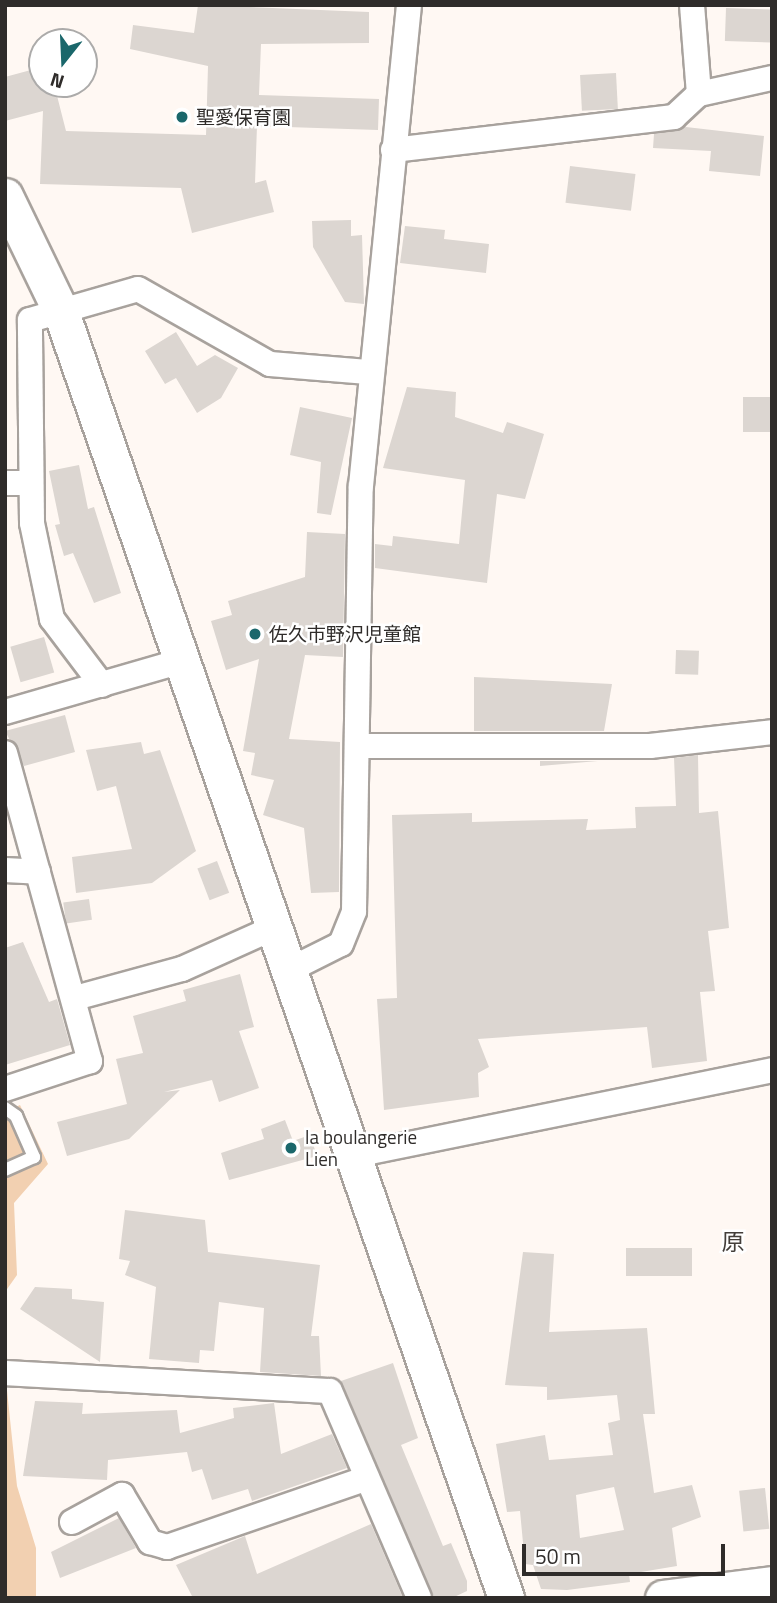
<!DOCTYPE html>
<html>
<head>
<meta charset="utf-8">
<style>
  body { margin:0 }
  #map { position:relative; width:777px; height:1603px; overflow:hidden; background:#fff8f3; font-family:"Titillium Web","Noto Sans JP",sans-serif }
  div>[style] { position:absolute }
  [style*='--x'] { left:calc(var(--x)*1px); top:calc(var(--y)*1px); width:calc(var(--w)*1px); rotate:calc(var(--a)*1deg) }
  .green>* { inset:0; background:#f2d0b1 }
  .building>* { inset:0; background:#dcd6d1; transform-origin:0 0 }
  .roads { filter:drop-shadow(2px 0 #a8a29d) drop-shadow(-2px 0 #a8a29d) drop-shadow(0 2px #a8a29d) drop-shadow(0 -2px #a8a29d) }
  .lane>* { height:12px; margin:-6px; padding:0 6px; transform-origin:6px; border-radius:6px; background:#fff }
  .street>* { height:24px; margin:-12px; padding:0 12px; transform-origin:12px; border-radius:12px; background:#fff }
  .secondary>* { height:35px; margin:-17.5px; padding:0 17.5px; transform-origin:17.5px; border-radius:17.5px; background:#fff }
  .dots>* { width:19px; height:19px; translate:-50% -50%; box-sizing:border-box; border:4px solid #fff; border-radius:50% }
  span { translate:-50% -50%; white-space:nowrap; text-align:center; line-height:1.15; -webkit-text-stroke:5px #fff; paint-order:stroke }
  .poi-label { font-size:19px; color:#2f2c2a }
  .left { translate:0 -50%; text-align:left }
  .quarter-label { font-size:23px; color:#433e3a }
  .frame { position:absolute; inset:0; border:7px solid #2f2c2a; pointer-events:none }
  .north { position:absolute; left:28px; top:28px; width:70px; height:70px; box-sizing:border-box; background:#fff; border:2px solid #acabaa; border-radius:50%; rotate:198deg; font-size:19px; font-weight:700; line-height:28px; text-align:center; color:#2f2c2a }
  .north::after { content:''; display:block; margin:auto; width:24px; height:32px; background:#1a676b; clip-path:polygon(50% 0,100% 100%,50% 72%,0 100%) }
  .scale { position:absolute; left:522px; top:1544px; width:203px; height:32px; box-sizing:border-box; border:4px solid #2f2c2a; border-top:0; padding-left:9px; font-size:21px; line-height:24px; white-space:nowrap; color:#2f2c2a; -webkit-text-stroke:5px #fff; paint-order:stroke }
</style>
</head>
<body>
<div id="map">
  <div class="green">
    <div style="clip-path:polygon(20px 1105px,48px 1164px,14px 1203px,17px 1275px,5px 1292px,5px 1112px)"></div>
    <div style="clip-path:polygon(5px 1371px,17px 1486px,36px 1548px,36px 1598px,5px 1598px)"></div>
  </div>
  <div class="building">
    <div style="clip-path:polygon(198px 5px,369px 12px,369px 43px,261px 44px,259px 95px,379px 99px,378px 130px,257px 126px,255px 183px,266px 180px,274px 212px,192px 233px,181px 188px,40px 184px,43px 111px,5px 121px,5px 77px,42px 67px,42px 84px,54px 84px,66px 131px,206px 135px,208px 66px,130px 49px,133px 25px,194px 33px)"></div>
    <div style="left:726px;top:8px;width:46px;height:33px;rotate:2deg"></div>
    <div style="left:616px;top:73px;width:36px;height:36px;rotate:87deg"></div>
    <div style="clip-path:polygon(686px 127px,764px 136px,760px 176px,709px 171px,711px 151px,653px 148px,654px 134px)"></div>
    <div style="left:570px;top:166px;width:66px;height:37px;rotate:7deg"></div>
    <div style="clip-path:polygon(351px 220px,351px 236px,362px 235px,364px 304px,345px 302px,313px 247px,312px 221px)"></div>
    <div style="clip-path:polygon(405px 226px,445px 230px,444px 239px,489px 244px,486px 273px,400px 263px)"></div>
    <div style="clip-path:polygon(176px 332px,197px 366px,215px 355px,238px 368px,221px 398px,197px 413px,176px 378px,165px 384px,145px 351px)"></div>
    <div style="clip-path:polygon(407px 387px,456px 392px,455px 417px,503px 433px,507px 422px,544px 434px,525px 499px,497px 494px,487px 583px,375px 568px,375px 544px,392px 546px,393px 536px,459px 544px,465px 480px,383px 468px)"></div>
    <div style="left:772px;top:397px;width:35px;height:29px;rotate:90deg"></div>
    <div style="clip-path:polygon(300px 407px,352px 418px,331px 515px,317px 513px,321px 462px,290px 455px)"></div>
    <div style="clip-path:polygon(79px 465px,88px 509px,94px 507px,121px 593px,94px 603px,73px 553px,64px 556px,55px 525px,60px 524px,49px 471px)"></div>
    <div style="clip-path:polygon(307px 532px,345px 534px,343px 657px,305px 655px,289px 739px,340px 742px,339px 892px,311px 893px,304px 828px,263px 815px,274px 780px,251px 775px,255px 753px,243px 751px,259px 659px,226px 670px,211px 621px,232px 615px,228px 601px,305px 577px)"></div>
    <div style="left:44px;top:637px;width:37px;height:35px;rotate:74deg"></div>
    <div style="left:676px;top:650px;width:23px;height:24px;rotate:2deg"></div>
    <div style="clip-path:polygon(474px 677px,612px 684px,604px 731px,474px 731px)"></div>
    <div style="clip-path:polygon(65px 715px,75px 752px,24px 766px,5px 731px)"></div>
    <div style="clip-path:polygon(141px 742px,144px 754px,160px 750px,196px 851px,152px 883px,76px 893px,72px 857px,132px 849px,116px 786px,97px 791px,86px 750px)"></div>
    <div style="clip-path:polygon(698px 755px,699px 813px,718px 811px,729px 928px,708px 931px,715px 991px,700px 992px,707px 1061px,652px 1068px,647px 1027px,478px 1039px,489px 1067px,478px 1073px,479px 1097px,384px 1110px,377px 999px,397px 998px,392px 815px,472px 813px,472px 822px,588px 819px,586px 830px,636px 828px,635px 807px,676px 806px,674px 758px)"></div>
    <div style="clip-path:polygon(540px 761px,598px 761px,540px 766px)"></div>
    <div style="left:217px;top:861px;width:34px;height:21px;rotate:69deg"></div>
    <div style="left:89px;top:899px;width:21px;height:26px;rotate:82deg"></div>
    <div style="clip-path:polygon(23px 942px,49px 1002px,57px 999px,70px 1045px,5px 1065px,5px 948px)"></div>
    <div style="clip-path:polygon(240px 974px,254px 1027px,239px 1031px,259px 1088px,219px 1102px,212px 1080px,164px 1092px,180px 1090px,129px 1139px,67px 1156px,57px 1122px,127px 1104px,116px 1059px,143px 1053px,133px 1016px,186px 1001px,183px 990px)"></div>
    <div style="clip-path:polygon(285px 1120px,293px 1141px,310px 1135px,317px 1156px,229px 1180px,221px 1153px,264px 1139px,261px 1129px)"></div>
    <div style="clip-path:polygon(125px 1210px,205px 1220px,208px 1252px,320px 1265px,311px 1336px,319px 1336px,321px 1376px,260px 1372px,264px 1308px,219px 1302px,214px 1351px,200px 1350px,199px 1363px,149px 1359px,156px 1287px,125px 1275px,130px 1261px,119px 1259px)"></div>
    <div style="left:692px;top:1248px;width:28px;height:66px;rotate:90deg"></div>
    <div style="clip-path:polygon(evenodd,523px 1252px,554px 1254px,549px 1332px,647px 1328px,655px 1414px,643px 1414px,654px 1493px,692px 1485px,701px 1517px,672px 1528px,677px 1566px,629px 1574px,630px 1582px,567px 1590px,541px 1589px,533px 1565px,525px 1564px,520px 1511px,507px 1512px,496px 1444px,545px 1435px,549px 1460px,613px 1455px,608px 1423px,620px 1420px,617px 1395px,547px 1400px,547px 1387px,505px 1385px,523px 1252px,614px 1487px,624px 1530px,580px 1538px,576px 1495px,614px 1487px)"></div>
    <div style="clip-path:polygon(35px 1287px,72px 1289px,72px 1299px,104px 1302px,100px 1362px,20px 1309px)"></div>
    <div style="clip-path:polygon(393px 1363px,418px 1438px,401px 1445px,443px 1546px,451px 1543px,467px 1581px,467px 1591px,452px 1598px,434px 1598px,341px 1381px)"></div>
    <div style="clip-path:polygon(35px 1401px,83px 1403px,82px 1414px,177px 1410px,180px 1433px,234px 1418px,233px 1408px,274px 1403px,281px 1454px,332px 1434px,347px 1468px,252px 1501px,248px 1489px,212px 1500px,202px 1469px,192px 1472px,187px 1452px,108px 1460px,107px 1480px,23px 1476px)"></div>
    <div style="left:765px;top:1488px;width:41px;height:26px;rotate:84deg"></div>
    <div style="clip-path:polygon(119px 1518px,136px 1548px,60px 1578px,51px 1552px)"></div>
    <div style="clip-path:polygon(371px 1524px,403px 1598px,193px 1598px,176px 1565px,245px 1536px,257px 1574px)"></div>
  </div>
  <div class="roads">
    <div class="lane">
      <div style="--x:5;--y:1108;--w:14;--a:36"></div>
      <div style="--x:16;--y:1116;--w:45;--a:66.3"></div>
      <div style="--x:34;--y:1157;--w:32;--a:156"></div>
    </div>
    <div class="street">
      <div style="--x:692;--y:5;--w:89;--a:85.5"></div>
      <div style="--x:393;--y:150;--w:283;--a:-6.7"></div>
      <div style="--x:674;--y:117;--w:34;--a:-43"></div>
      <div style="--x:699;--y:94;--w:75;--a:-12.4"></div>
      <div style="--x:5;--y:483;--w:26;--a:0"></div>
      <div style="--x:102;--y:685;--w:83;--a:-127.1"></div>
      <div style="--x:52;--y:619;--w:98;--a:-101.8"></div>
      <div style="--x:32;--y:523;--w:203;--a:-90.6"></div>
      <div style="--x:30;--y:320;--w:112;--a:-16"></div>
      <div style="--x:138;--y:289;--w:152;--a:29.6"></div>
      <div style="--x:270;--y:364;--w:98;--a:4.7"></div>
      <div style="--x:5;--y:712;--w:187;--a:-16.1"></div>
      <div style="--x:360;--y:746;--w:290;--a:0"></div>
      <div style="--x:650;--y:746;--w:123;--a:-6.5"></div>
      <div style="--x:5;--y:753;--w:320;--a:74.6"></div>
      <div style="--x:90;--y:1061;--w:89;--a:161.8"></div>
      <div style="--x:5;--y:870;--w:33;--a:3"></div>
      <div style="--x:287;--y:971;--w:60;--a:-26.6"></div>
      <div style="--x:341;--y:944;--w:35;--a:-68"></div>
      <div style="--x:354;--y:911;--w:425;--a:-89.1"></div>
      <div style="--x:361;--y:486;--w:483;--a:-84.3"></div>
      <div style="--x:75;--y:998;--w:111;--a:-15.2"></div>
      <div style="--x:182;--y:969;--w:98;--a:-24.2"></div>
      <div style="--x:350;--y:1156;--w:431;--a:-11.5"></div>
      <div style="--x:5;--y:1373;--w:325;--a:3.2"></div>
      <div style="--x:330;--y:1391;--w:225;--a:66.7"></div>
      <div style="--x:72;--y:1522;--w:57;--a:-28.4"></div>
      <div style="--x:122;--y:1495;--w:55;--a:59.2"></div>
      <div style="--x:150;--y:1542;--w:18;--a:16"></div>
      <div style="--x:167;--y:1547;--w:208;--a:-19"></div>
    </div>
    <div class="secondary">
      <div style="--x:5;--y:196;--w:129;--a:64.2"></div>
      <div style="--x:61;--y:312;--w:1361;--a:70.91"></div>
      <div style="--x:663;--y:1598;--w:110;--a:-7.3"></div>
    </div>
  </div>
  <div class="dots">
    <div style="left:182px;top:117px;background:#1a676b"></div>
    <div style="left:255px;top:634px;background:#1a676b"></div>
    <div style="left:291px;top:1148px;background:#1a676b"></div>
  </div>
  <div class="poi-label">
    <span class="left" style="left:196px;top:117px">聖愛保育園</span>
    <span class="left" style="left:269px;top:634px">佐久市野沢児童館</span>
    <span class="left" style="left:305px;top:1148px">la boulangerie<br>Lien</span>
  </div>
  <div class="quarter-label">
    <span style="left:733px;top:1242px">原</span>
  </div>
  <div class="frame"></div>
  <div class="north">N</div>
  <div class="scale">50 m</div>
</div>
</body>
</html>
